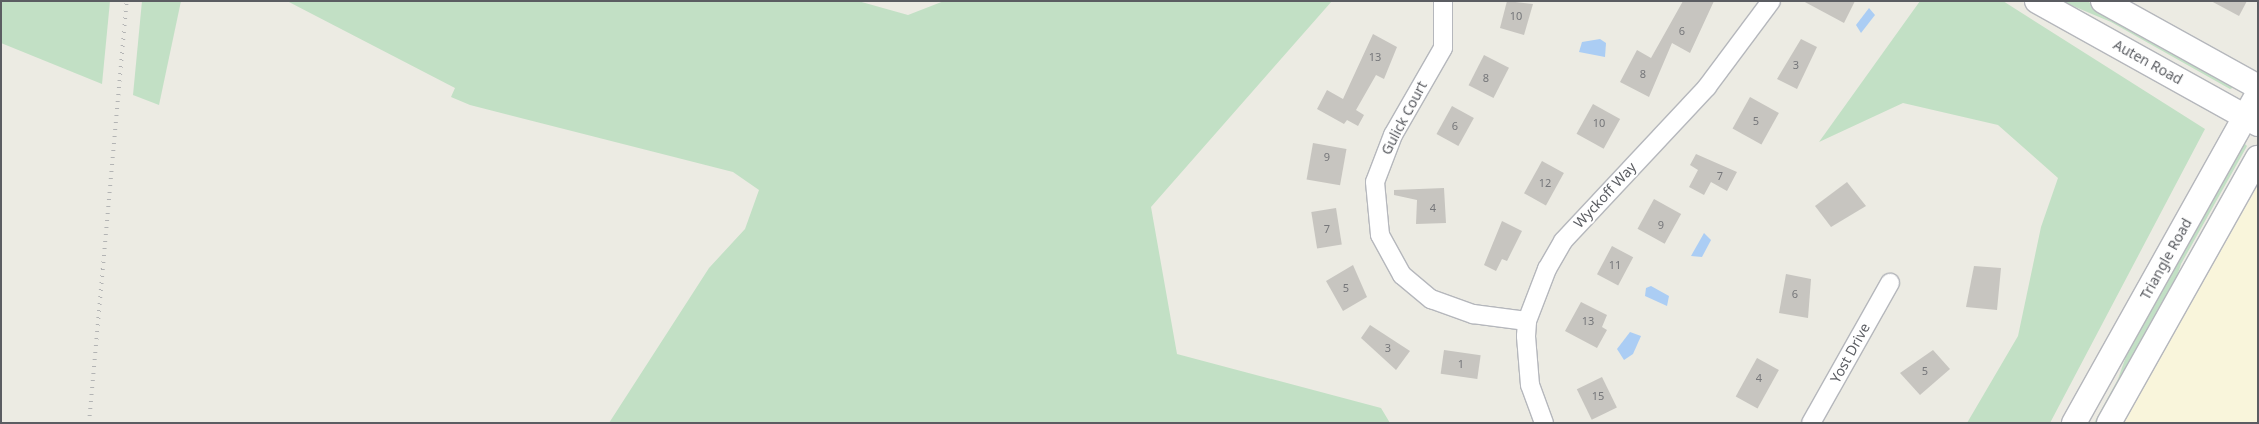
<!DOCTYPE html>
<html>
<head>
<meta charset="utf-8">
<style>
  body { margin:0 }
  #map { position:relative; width:2259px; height:424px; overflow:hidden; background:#ecebe3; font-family:"Noto Sans",sans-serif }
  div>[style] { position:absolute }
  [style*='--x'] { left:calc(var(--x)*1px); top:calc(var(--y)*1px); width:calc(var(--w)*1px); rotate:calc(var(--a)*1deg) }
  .commercial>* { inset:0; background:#f9f5db }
  .green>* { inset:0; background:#c2e0c5 }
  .water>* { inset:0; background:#abcdf4 }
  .building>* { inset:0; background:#c7c5c0; transform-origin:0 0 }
  .roads { filter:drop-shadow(1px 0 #b5b7bc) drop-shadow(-1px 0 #b5b7bc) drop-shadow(0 1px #b5b7bc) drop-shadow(0 -1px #b5b7bc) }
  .street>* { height:18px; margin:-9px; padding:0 9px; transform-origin:9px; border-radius:9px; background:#fff }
  .secondary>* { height:24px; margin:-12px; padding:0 12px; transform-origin:12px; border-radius:12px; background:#fff }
  .rail>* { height:4px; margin-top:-2px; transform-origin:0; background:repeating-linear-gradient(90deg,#b3b4b4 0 1px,transparent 0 7px) }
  span { translate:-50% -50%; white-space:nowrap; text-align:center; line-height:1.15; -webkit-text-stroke:4px #fff; paint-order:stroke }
  .number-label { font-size:11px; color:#76777a }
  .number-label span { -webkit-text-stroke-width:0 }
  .street-label { font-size:14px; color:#5b5d62 }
  .frame { position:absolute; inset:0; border:2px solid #5b5d62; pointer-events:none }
</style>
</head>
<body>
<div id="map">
  <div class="commercial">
    <div style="clip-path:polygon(2258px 185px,2258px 423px,2124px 423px)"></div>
  </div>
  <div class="green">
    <div style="clip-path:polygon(1px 1px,110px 1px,102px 84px,1px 43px)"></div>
    <div style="clip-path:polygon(142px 1px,181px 1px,159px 105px,133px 95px)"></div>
    <div style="clip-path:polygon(287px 1px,858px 1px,908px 15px,944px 1px,1332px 1px,1151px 207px,1177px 354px,1381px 408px,1390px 423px,609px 423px,709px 268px,745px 229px,759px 190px,733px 172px,470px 105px,451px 97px,455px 88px)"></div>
    <div style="clip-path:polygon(1920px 1px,2003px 1px,2205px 129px,2050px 423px,1967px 423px,2018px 336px,2041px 227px,2058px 178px,1998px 125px,1903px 103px,1819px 142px)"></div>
    <div style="clip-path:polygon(2061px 1px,2087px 1px,2234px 83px,2235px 87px,2230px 89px,2111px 22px)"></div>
    <div style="clip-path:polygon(2243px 142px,2247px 146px,2181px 264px,2171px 295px,2099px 423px,2094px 423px,2118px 379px,2135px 331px)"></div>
  </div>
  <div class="water">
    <div style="clip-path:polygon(1869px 8px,1875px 15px,1861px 33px,1856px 25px)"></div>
    <div style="clip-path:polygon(1600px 39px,1606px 43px,1605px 57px,1579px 52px,1582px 42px)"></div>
    <div style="clip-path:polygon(1704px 233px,1711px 240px,1702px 257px,1691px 256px)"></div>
    <div style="clip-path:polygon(1651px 286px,1669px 296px,1667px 306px,1645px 296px,1646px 288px)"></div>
    <div style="clip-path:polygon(1630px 332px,1641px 336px,1633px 354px,1624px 360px,1617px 349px)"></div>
  </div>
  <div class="building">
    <div style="clip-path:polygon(1507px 1px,1533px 4px,1524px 35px,1500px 28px)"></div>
    <div style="clip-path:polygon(1683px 1px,1714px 1px,1690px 53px,1672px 43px,1649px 97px,1620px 82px,1637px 50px,1651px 58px)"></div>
    <div style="clip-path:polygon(1803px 1px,1855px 1px,1844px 23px)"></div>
    <div style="clip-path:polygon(2211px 1px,2247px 1px,2239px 16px)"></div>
    <div style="clip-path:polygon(1373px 34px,1397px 47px,1384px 79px,1376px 75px,1356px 110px,1364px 115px,1358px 126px,1347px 120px,1344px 124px,1317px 109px,1327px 90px,1343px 99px)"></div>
    <div style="clip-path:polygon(1801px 39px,1817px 47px,1797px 89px,1777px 79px)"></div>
    <div style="left:1484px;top:55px;width:28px;height:34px;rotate:27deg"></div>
    <div style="left:1750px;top:97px;width:33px;height:36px;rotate:29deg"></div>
    <div style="left:1593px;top:104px;width:31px;height:34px;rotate:29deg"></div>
    <div style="left:1452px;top:106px;width:25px;height:32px;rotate:29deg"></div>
    <div style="left:1313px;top:143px;width:34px;height:37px;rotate:10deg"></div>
    <div style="clip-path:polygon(1696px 154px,1737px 172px,1727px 191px,1711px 182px,1704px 195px,1689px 187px,1698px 170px,1690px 165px)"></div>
    <div style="left:1542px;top:161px;width:25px;height:37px;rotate:29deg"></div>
    <div style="clip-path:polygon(1847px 182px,1866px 206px,1831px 227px,1815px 206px)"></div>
    <div style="clip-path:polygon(1444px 188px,1446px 223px,1416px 224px,1417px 200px,1394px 195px,1394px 190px)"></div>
    <div style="left:1654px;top:199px;width:31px;height:34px;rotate:29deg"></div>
    <div style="left:1336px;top:208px;width:37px;height:25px;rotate:81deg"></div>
    <div style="clip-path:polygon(1502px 221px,1522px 231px,1507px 261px,1502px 259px,1496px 271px,1484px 265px)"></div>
    <div style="left:1612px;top:246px;width:24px;height:32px;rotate:28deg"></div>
    <div style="clip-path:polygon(1353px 265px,1367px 297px,1343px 311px,1326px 281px)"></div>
    <div style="clip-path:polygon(1974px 266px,2001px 268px,1997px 310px,1966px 307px)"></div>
    <div style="clip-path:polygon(1786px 274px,1811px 279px,1808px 318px,1779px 313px)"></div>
    <div style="clip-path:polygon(1581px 302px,1607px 315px,1602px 327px,1607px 330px,1597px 348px,1565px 331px)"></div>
    <div style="clip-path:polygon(1370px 325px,1410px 351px,1396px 370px,1361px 338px)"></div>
    <div style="left:1444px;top:350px;width:37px;height:24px;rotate:8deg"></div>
    <div style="clip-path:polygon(1933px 350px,1950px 369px,1920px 395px,1900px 373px)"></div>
    <div style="left:1757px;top:358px;width:25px;height:44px;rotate:29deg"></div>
    <div style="left:1602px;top:377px;width:34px;height:28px;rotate:64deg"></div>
  </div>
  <div class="roads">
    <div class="street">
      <div style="--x:1443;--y:1;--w:47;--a:90"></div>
      <div style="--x:1443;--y:48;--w:100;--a:119.9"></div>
      <div style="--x:1393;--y:135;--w:50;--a:111"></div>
      <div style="--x:1375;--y:182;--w:53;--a:84.6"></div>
      <div style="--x:1380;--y:235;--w:46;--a:61.2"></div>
      <div style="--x:1402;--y:275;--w:38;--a:40"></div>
      <div style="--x:1431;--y:299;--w:45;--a:19.7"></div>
      <div style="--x:1473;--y:314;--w:54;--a:7.4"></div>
      <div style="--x:1544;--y:423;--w:40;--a:-110.2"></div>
      <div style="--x:1530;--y:385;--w:49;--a:-94.7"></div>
      <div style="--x:1526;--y:336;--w:15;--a:-86"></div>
      <div style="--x:1527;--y:321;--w:56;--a:-69"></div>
      <div style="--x:1547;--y:269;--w:32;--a:-60"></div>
      <div style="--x:1563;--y:241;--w:211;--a:-46.9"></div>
      <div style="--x:1707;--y:87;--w:107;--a:-53.3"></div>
      <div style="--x:1811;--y:423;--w:161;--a:-60.6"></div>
    </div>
    <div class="secondary">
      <div style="--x:2037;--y:1;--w:253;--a:29.1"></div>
      <div style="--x:2103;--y:1;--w:177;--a:29"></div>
      <div style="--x:2074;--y:423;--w:377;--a:-60.8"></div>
      <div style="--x:2109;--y:423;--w:304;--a:-60.7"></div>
    </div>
  </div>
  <div class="rail">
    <div style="--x:89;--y:423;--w:424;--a:-84.9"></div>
  </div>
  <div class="number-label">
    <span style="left:1516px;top:16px">10</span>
    <span style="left:1682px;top:31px">6</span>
    <span style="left:1375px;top:57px">13</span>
    <span style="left:1796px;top:65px">3</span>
    <span style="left:1643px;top:74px">8</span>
    <span style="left:1486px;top:78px">8</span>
    <span style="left:1756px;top:121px">5</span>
    <span style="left:1599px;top:123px">10</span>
    <span style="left:1455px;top:126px">6</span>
    <span style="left:1327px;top:157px">9</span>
    <span style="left:1720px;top:176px">7</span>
    <span style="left:1545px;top:183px">12</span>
    <span style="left:1433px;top:208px">4</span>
    <span style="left:1661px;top:225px">9</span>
    <span style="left:1327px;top:229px">7</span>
    <span style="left:1615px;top:265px">11</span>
    <span style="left:1346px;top:288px">5</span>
    <span style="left:1795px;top:294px">6</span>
    <span style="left:1588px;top:321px">13</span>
    <span style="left:1388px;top:348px">3</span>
    <span style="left:1461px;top:364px">1</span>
    <span style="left:1925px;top:371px">5</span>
    <span style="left:1759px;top:378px">4</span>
    <span style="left:1598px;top:396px">15</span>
  </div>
  <div class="street-label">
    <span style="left:2148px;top:62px;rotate:29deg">Auten Road</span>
    <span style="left:1404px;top:118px;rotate:-62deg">Gulick Court</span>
    <span style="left:1605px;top:195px;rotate:-47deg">Wyckoff Way</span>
    <span style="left:2166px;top:259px;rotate:-61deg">Triangle Road</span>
    <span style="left:1850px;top:353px;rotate:-61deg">Yost Drive</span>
  </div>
  <div class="frame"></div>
</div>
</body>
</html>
